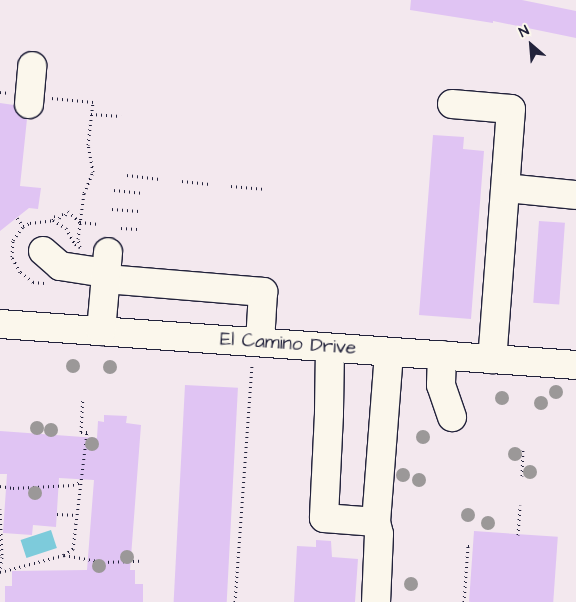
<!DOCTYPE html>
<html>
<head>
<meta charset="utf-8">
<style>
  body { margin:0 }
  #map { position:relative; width:576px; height:602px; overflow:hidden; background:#f3e8ee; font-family:"Architects Daughter",sans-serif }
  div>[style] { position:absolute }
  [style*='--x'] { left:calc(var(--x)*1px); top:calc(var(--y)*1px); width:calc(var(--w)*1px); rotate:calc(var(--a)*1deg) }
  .water>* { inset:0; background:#7dcbdb; transform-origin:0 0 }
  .building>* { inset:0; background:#e0c4f3; transform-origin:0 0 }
  .path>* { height:3px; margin-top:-1.5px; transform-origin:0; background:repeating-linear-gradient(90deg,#22223b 0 1px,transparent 0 5px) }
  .roads { filter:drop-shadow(1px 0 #22223b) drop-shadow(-1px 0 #22223b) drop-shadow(0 1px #22223b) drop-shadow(0 -1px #22223b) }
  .minor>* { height:28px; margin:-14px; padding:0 14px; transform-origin:14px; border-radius:14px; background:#fbf7ec }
  .trees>* { width:14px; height:14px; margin:-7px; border-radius:50%; background:#9b9898 }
  span { translate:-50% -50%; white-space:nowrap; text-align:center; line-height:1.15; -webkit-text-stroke:4px #fbf7ec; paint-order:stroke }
  .street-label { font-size:19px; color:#22223b }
  .north { position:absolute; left:506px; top:20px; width:50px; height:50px; -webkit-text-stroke:4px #fbf7ec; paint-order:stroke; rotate:333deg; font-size:14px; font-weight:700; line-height:20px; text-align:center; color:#22223b }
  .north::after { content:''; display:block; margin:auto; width:18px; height:22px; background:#22223b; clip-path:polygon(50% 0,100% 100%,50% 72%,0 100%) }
</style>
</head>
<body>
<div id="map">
  <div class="water">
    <div style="left:51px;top:530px;width:19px;height:32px;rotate:72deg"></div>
  </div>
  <div class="building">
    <div style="clip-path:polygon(411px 0,522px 0,576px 11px,576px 38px,493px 21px,493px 23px,410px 10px)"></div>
    <div style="clip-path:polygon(0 103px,14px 105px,20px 117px,27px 119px,20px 186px,41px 188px,38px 209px,29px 208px,0 231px)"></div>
    <div style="clip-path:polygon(433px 135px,464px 137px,463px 149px,484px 151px,471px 319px,419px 315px)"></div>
    <div style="left:539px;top:221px;width:26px;height:82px;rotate:4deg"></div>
    <div style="left:185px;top:385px;width:53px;height:218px;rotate:3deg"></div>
    <div style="clip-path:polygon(104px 415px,127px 416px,126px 423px,141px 425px,130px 570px,135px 570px,135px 584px,143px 584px,143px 602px,5px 602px,5px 586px,12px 586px,12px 571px,87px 570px,94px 480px,59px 478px,56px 527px,33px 525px,32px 535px,3px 533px,7px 474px,0 474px,0 431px,97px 438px,98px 421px,104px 422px)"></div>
    <div style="left:474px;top:531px;width:84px;height:71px;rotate:4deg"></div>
    <div style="clip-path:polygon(316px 540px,331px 541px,332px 557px,358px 559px,355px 602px,294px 602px,297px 546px,316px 547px)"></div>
  </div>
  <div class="path">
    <div style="--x:0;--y:92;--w:9;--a:6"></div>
    <div style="--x:91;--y:114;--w:30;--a:4"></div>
    <div style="--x:127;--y:175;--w:33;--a:7"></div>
    <div style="--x:182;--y:181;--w:28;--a:6"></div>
    <div style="--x:231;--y:186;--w:33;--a:5"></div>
    <div style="--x:114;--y:190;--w:27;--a:6"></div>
    <div style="--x:112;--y:209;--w:27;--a:4"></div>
    <div style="--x:17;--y:218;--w:10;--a:53"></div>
    <div style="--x:53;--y:220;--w:4;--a:-76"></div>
    <div style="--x:54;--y:216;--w:5;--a:22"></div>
    <div style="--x:59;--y:218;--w:5;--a:-53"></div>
    <div style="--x:62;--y:214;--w:3;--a:18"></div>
    <div style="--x:65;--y:215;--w:5;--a:-53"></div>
    <div style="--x:68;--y:211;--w:16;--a:43"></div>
    <div style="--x:80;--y:222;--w:19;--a:6"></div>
    <div style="--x:121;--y:228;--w:16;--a:4"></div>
    <div style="--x:44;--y:283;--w:11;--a:-175"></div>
    <div style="--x:33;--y:282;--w:16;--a:-142"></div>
    <div style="--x:20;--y:272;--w:17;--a:-118"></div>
    <div style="--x:12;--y:257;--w:17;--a:-87"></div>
    <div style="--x:13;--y:240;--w:17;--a:-54"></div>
    <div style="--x:23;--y:226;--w:8;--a:-23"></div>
    <div style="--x:30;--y:223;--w:23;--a:-7"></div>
    <div style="--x:53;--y:220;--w:15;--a:32"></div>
    <div style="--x:66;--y:228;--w:18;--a:61"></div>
    <div style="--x:75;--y:244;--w:6;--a:31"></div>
    <div style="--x:80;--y:247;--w:8;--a:-104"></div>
    <div style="--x:78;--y:239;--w:46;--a:-82.6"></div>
    <div style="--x:84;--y:193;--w:23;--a:-67"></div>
    <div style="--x:93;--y:172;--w:27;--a:-100"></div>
    <div style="--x:88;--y:145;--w:43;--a:-83.4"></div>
    <div style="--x:93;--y:102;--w:42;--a:-174.6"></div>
    <div style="--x:522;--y:476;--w:26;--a:-88"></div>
    <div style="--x:0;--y:486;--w:13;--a:9"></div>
    <div style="--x:13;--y:488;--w:60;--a:-2.9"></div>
    <div style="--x:73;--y:485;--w:9;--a:-21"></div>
    <div style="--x:0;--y:509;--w:48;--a:87.6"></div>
    <div style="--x:2;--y:557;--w:13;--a:99"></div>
    <div style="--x:57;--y:514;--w:20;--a:3"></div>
    <div style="--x:518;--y:535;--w:30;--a:-86"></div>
    <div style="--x:64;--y:555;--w:40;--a:10"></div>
    <div style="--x:103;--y:562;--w:37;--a:-2"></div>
    <div style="--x:0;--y:572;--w:66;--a:-14.9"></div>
    <div style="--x:64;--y:555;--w:11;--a:-34"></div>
    <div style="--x:73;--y:549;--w:118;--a:-83.2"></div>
    <div style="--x:87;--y:432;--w:6;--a:180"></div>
    <div style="--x:81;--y:432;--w:34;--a:-87"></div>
    <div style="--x:235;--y:602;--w:240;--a:-85.9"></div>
    <div style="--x:464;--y:602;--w:56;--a:-85.9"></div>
    <div style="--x:468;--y:546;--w:5;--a:0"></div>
  </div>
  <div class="roads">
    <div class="minor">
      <div style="--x:29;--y:104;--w:38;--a:-85"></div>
      <div style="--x:452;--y:104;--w:59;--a:4.8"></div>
      <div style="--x:511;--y:109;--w:251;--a:94.3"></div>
      <div style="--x:506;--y:188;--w:70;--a:5.7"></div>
      <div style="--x:43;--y:251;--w:23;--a:41"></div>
      <div style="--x:60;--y:266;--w:47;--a:8.7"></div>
      <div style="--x:106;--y:279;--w:158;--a:4.7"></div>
      <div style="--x:263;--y:292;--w:50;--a:93.4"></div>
      <div style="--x:0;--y:324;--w:577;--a:4.07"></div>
      <div style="--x:101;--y:331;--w:79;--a:-84.9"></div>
      <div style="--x:330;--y:348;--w:66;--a:90.9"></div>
      <div style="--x:329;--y:414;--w:104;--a:92.8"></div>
      <div style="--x:324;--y:518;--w:52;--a:4.4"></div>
      <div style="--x:376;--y:522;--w:170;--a:-85.6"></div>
      <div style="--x:442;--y:355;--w:30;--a:92"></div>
      <div style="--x:441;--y:385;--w:34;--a:71"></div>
      <div style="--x:376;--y:522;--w:12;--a:76"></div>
      <div style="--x:379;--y:534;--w:68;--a:92.5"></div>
    </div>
  </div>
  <div class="trees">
    <div style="left:73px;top:366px"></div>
    <div style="left:110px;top:367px"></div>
    <div style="left:556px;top:392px"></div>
    <div style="left:502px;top:398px"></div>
    <div style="left:541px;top:403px"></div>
    <div style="left:37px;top:428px"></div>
    <div style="left:51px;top:430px"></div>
    <div style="left:423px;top:437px"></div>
    <div style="left:92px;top:444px"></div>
    <div style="left:515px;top:454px"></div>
    <div style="left:530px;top:472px"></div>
    <div style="left:403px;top:475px"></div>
    <div style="left:419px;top:480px"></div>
    <div style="left:35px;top:493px"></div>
    <div style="left:468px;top:515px"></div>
    <div style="left:488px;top:523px"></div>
    <div style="left:127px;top:557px"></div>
    <div style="left:99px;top:566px"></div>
    <div style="left:411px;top:584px"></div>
  </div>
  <div class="street-label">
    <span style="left:288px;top:344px;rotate:4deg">El Camino Drive</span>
  </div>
  <div class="north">N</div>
</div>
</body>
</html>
